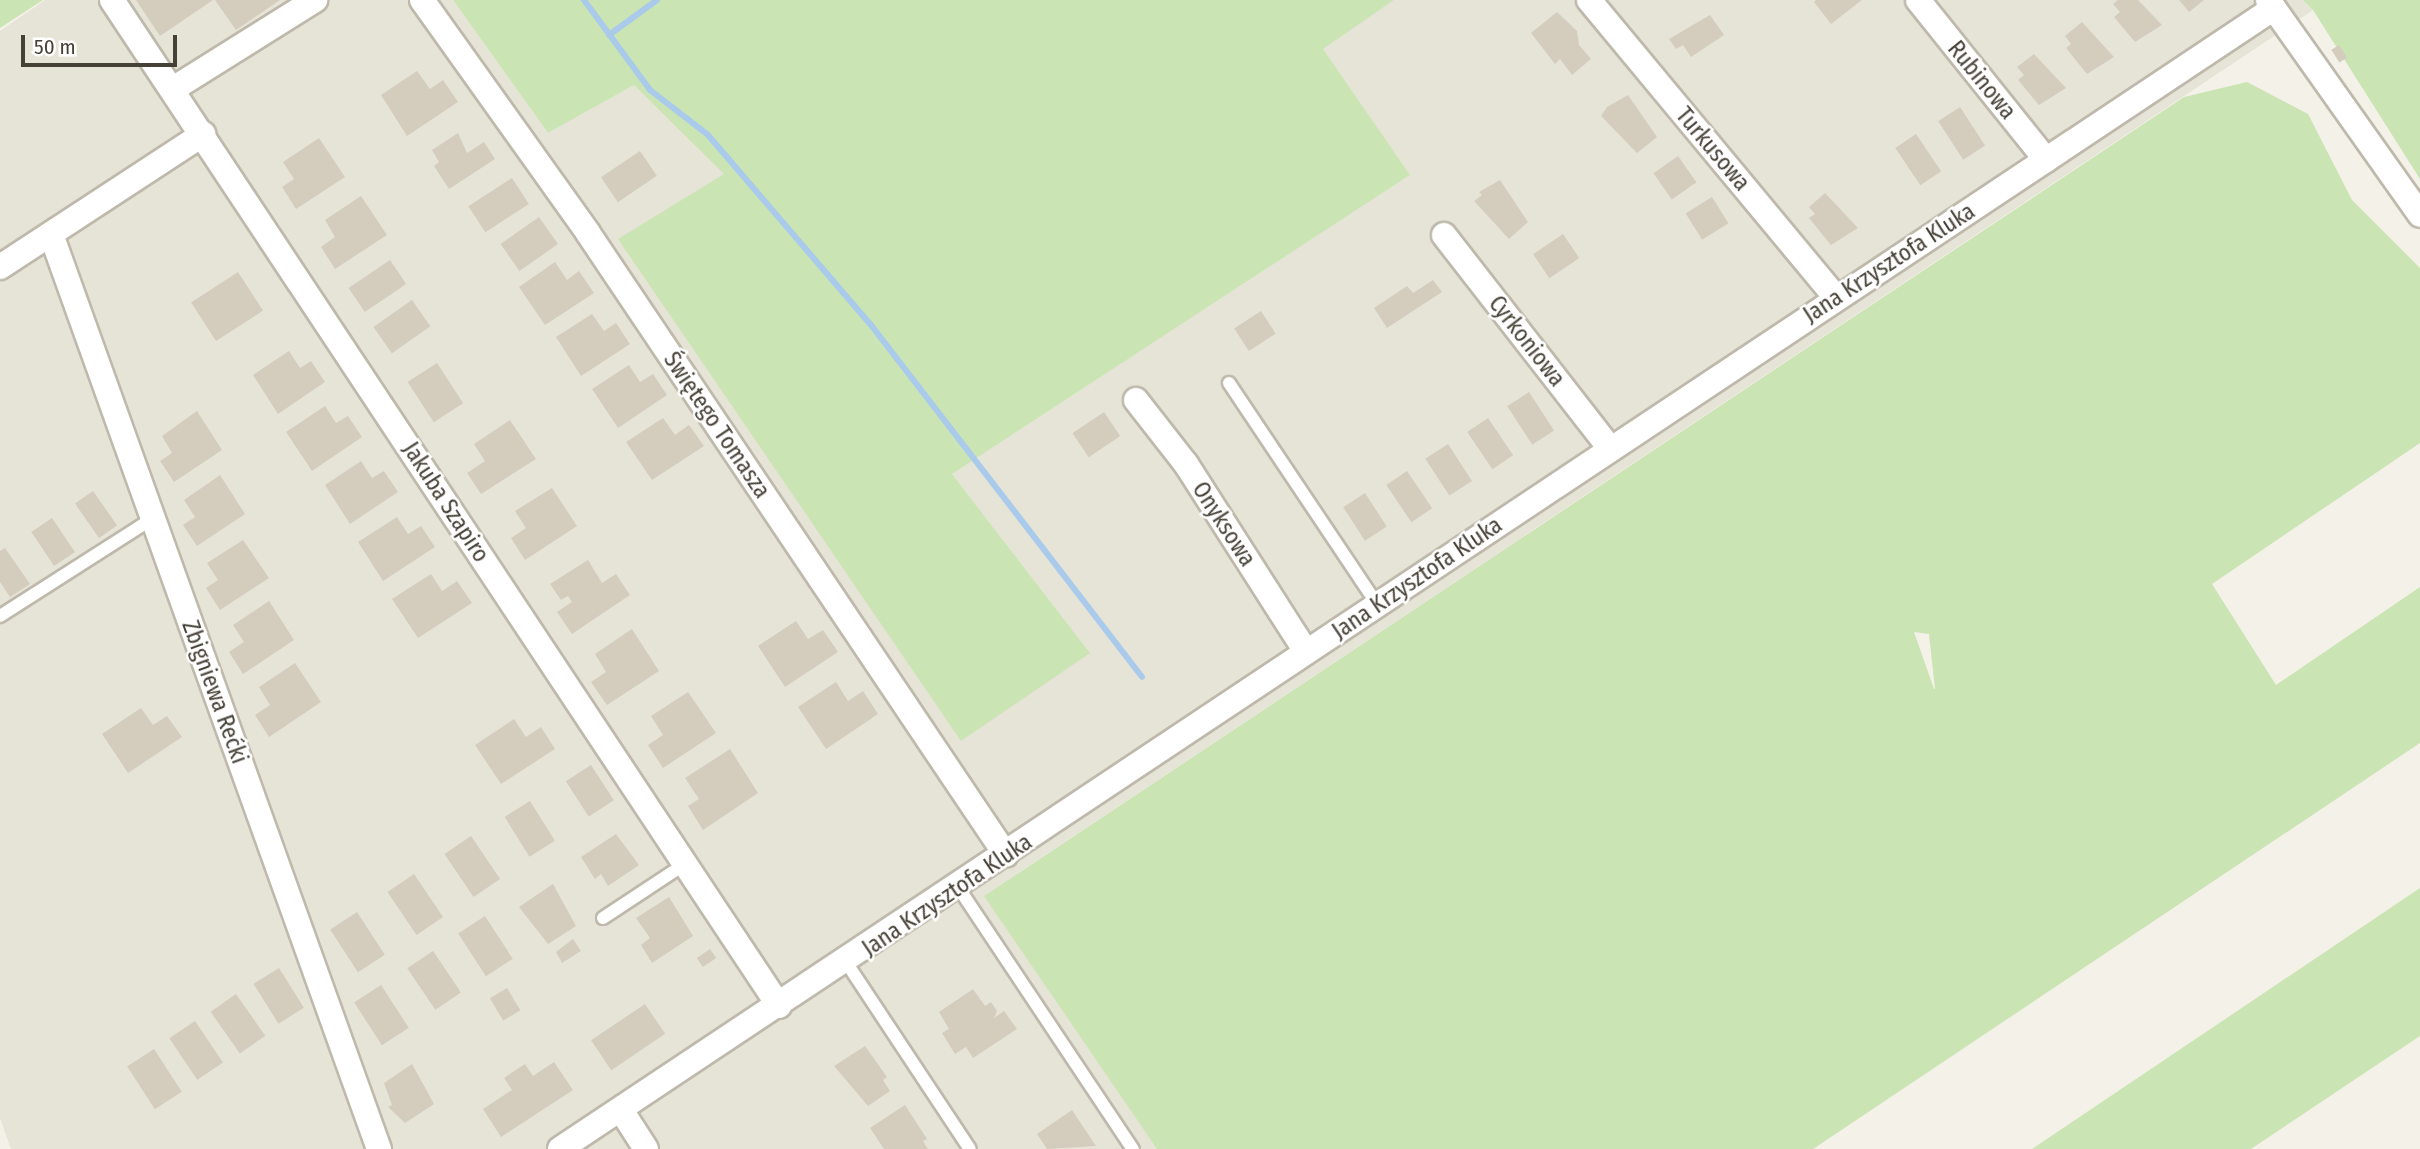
<!DOCTYPE html>
<html>
<head>
<meta charset="utf-8">
<style>
  body { margin:0 }
  #map { position:relative; width:2420px; height:1149px; overflow:hidden; background:#f3f1e8; font-family:"Fira Sans Condensed",sans-serif }
  div>[style] { position:absolute }
  [style*='--x'] { left:calc(var(--x)*1px); top:calc(var(--y)*1px); width:calc(var(--w)*1px); rotate:calc(var(--a)*1deg) }
  .residential>* { inset:0; background:#e6e3d7 }
  .green>* { inset:0; background:#cae4b4 }
  .stream>* { height:6px; margin:-3px; padding:0 3px; transform-origin:3px; border-radius:3px; background:#a9caeb }
  .building>* { inset:0; background:#d4cdbe; transform-origin:0 0 }
  .roads { filter:drop-shadow(2px 0 #beb9ab) drop-shadow(-2px 0 #beb9ab) drop-shadow(0 2px #beb9ab) drop-shadow(0 -2px #beb9ab) }
  .lane>* { height:12px; margin:-6px; padding:0 6px; transform-origin:6px; border-radius:6px; background:#fff }
  .street>* { height:24px; margin:-12px; padding:0 12px; transform-origin:12px; border-radius:12px; background:#fff }
  span { translate:-50% -50%; white-space:nowrap; text-align:center; line-height:1.15; -webkit-text-stroke:5px #fff; paint-order:stroke }
  .street-label { font-size:23px; color:#464137 }
  .scale { position:absolute; left:21px; top:35px; width:156px; height:32px; box-sizing:border-box; border:4px solid #464137; border-top:0; padding-left:9px; font-size:21px; line-height:24px; white-space:nowrap; color:#464137; -webkit-text-stroke:5px #fff; paint-order:stroke }
</style>
</head>
<body>
<div id="map">
  <div class="residential">
    <div style="clip-path:polygon(45px 0,453px 0,548px 133px,634px 85px,725px 174px,618px 240px,1090px 653px,952px 474px,1410px 175px,1322px 49px,1394px 0,2303px 0,2313px 10px,985px 895px,1157px 1149px,11px 1149px,0 1118px,0 274px,10px 267px,0 252px,0 31px)"></div>
  </div>
  <div class="green">
    <div style="clip-path:polygon(0 0,43px 0,0 28px)"></div>
    <div style="clip-path:polygon(453px 0,1394px 0,1323px 49px,1410px 175px,952px 474px,1090px 653px,961px 741px,618px 239px,724px 174px,634px 85px,548px 133px)"></div>
    <div style="clip-path:polygon(2303px 0,2420px 0,2420px 179px,2313px 10px)"></div>
    <div style="clip-path:polygon(evenodd,2247px 82px,2308px 114px,2352px 200px,2420px 268px,2420px 443px,2212px 584px,2276px 685px,2420px 587px,2420px 743px,1813px 1149px,1157px 1149px,984px 896px,2184px 97px,2247px 82px,1914px 632px,1929px 634px,1935px 689px,1934px 689px,1914px 632px)"></div>
    <div style="clip-path:polygon(2420px 888px,2420px 1036px,2251px 1149px,2032px 1149px)"></div>
  </div>
  <div class="stream">
    <div style="--x:584;--y:0;--w:112;--a:53.7"></div>
    <div style="--x:650;--y:90;--w:73;--a:37.8"></div>
    <div style="--x:708;--y:135;--w:250;--a:49.4"></div>
    <div style="--x:871;--y:325;--w:444;--a:52.4"></div>
    <div style="--x:609;--y:35;--w:59;--a:-36.1"></div>
  </div>
  <div class="building">
    <div style="clip-path:polygon(136px 0,213px 0,160px 36px)"></div>
    <div style="clip-path:polygon(215px 0,280px 0,236px 30px)"></div>
    <div style="clip-path:polygon(1862px 0,1831px 24px,1814px 2px,1816px 0)"></div>
    <div style="clip-path:polygon(2118px 0,2138px 0,2162px 25px,2135px 42px,2114px 17px,2120px 12px,2113px 4px)"></div>
    <div style="clip-path:polygon(2179px 0,2204px 0,2189px 12px)"></div>
    <div style="clip-path:polygon(1557px 12px,1577px 31px,1579px 45px,1591px 59px,1572px 75px,1560px 59px,1555px 64px,1531px 33px)"></div>
    <div style="clip-path:polygon(1710px 15px,1724px 35px,1691px 57px,1683px 45px,1676px 49px,1669px 39px)"></div>
    <div style="clip-path:polygon(2082px 22px,2114px 57px,2087px 74px,2066px 48px,2071px 44px,2065px 36px)"></div>
    <div style="left:2339px;top:45px;width:15px;height:9px;rotate:58deg"></div>
    <div style="clip-path:polygon(2034px 54px,2066px 88px,2039px 105px,2018px 80px,2024px 75px,2017px 67px)"></div>
    <div style="clip-path:polygon(417px 71px,430px 89px,443px 80px,458px 102px,407px 136px,381px 95px)"></div>
    <div style="clip-path:polygon(1628px 95px,1657px 137px,1637px 153px,1601px 116px,1607px 107px)"></div>
    <div style="left:1960px;top:107px;width:46px;height:26px;rotate:57deg"></div>
    <div style="clip-path:polygon(458px 133px,467px 153px,484px 142px,495px 159px,449px 189px,434px 166px,439px 162px,432px 150px)"></div>
    <div style="left:1916px;top:134px;width:45px;height:25px;rotate:56deg"></div>
    <div style="clip-path:polygon(319px 138px,345px 177px,296px 209px,282px 187px,294px 179px,283px 162px)"></div>
    <div style="left:640px;top:151px;width:30px;height:47px;rotate:56deg"></div>
    <div style="left:1678px;top:156px;width:32px;height:30px;rotate:55deg"></div>
    <div style="left:512px;top:178px;width:31px;height:52px;rotate:57deg"></div>
    <div style="clip-path:polygon(1500px 180px,1528px 222px,1509px 239px,1474px 201px,1482px 195px,1479px 192px)"></div>
    <div style="clip-path:polygon(1825px 193px,1858px 228px,1831px 245px,1809px 218px,1815px 214px,1809px 207px)"></div>
    <div style="clip-path:polygon(361px 196px,387px 235px,335px 269px,321px 247px,335px 237px,325px 220px)"></div>
    <div style="left:1712px;top:197px;width:31px;height:31px;rotate:58deg"></div>
    <div style="left:539px;top:217px;width:33px;height:47px;rotate:55deg"></div>
    <div style="left:1563px;top:234px;width:29px;height:36px;rotate:56deg"></div>
    <div style="left:390px;top:260px;width:29px;height:50px;rotate:56deg"></div>
    <div style="clip-path:polygon(555px 262px,567px 280px,579px 271px,594px 293px,545px 325px,519px 287px)"></div>
    <div style="left:238px;top:272px;width:46px;height:56px;rotate:57deg"></div>
    <div style="clip-path:polygon(1433px 280px,1442px 292px,1387px 328px,1374px 308px,1407px 286px,1413px 293px)"></div>
    <div style="left:412px;top:300px;width:32px;height:47px;rotate:55deg"></div>
    <div style="left:1261px;top:311px;width:27px;height:32px;rotate:57deg"></div>
    <div style="clip-path:polygon(592px 314px,604px 331px,616px 323px,630px 344px,581px 376px,556px 337px)"></div>
    <div style="clip-path:polygon(289px 351px,300px 368px,311px 361px,325px 382px,278px 414px,253px 375px)"></div>
    <div style="left:437px;top:363px;width:48px;height:35px;rotate:57deg"></div>
    <div style="clip-path:polygon(629px 365px,640px 382px,653px 374px,667px 395px,618px 428px,592px 389px)"></div>
    <div style="left:1529px;top:392px;width:46px;height:26px;rotate:57deg"></div>
    <div style="clip-path:polygon(325px 406px,336px 423px,348px 416px,362px 437px,312px 471px,286px 432px)"></div>
    <div style="clip-path:polygon(197px 411px,222px 450px,174px 482px,160px 461px,172px 453px,162px 436px)"></div>
    <div style="left:1104px;top:412px;width:29px;height:38px;rotate:56deg"></div>
    <div style="clip-path:polygon(663px 418px,675px 435px,689px 425px,704px 446px,652px 480px,626px 442px)"></div>
    <div style="left:1488px;top:418px;width:45px;height:25px;rotate:56deg"></div>
    <div style="clip-path:polygon(510px 420px,536px 459px,481px 494px,467px 473px,485px 461px,474px 444px)"></div>
    <div style="left:1448px;top:444px;width:44px;height:27px;rotate:57deg"></div>
    <div style="clip-path:polygon(361px 461px,372px 478px,384px 471px,398px 492px,350px 524px,325px 485px)"></div>
    <div style="left:1407px;top:471px;width:45px;height:25px;rotate:56deg"></div>
    <div style="clip-path:polygon(220px 475px,245px 514px,197px 546px,183px 525px,195px 517px,184px 500px)"></div>
    <div style="clip-path:polygon(552px 488px,577px 526px,525px 560px,511px 538px,526px 528px,515px 511px)"></div>
    <div style="left:93px;top:491px;width:42px;height:22px;rotate:55deg"></div>
    <div style="left:1365px;top:493px;width:40px;height:26px;rotate:57deg"></div>
    <div style="clip-path:polygon(397px 517px,408px 534px,421px 526px,435px 547px,383px 581px,358px 542px)"></div>
    <div style="left:52px;top:518px;width:41px;height:25px;rotate:56deg"></div>
    <div style="clip-path:polygon(243px 540px,269px 578px,220px 610px,206px 588px,218px 580px,207px 563px)"></div>
    <div style="clip-path:polygon(5px 548px,30px 584px,10px 597px,0 582px,0 551px)"></div>
    <div style="clip-path:polygon(588px 560px,602px 583px,616px 574px,630px 595px,572px 634px,557px 612px,572px 602px,568px 596px,561px 600px,550px 584px)"></div>
    <div style="clip-path:polygon(431px 574px,442px 591px,457px 581px,472px 603px,418px 638px,392px 599px)"></div>
    <div style="clip-path:polygon(269px 601px,294px 640px,243px 674px,229px 652px,244px 642px,233px 625px)"></div>
    <div style="clip-path:polygon(796px 621px,808px 639px,823px 630px,838px 652px,785px 687px,758px 646px)"></div>
    <div style="clip-path:polygon(632px 629px,659px 671px,607px 705px,591px 682px,606px 672px,595px 654px)"></div>
    <div style="clip-path:polygon(295px 663px,321px 702px,269px 737px,255px 715px,270px 705px,259px 687px)"></div>
    <div style="clip-path:polygon(836px 682px,848px 701px,863px 691px,878px 714px,826px 749px,798px 707px)"></div>
    <div style="clip-path:polygon(688px 692px,716px 733px,663px 768px,648px 745px,663px 735px,651px 716px)"></div>
    <div style="clip-path:polygon(141px 708px,153px 725px,167px 716px,182px 737px,128px 773px,102px 734px)"></div>
    <div style="clip-path:polygon(514px 719px,526px 737px,541px 727px,555px 749px,501px 784px,475px 745px)"></div>
    <div style="clip-path:polygon(730px 749px,758px 793px,703px 830px,688px 806px,699px 799px,685px 778px)"></div>
    <div style="left:591px;top:765px;width:42px;height:30px;rotate:57deg"></div>
    <div style="left:530px;top:801px;width:47px;height:30px;rotate:58deg"></div>
    <div style="clip-path:polygon(616px 834px,639px 865px,608px 886px,601px 874px,595px 879px,581px 857px)"></div>
    <div style="left:471px;top:836px;width:52px;height:32px;rotate:56deg"></div>
    <div style="left:414px;top:874px;width:52px;height:32px;rotate:56deg"></div>
    <div style="clip-path:polygon(553px 884px,576px 926px,548px 944px,519px 907px)"></div>
    <div style="clip-path:polygon(669px 897px,693px 936px,652px 963px,641px 945px,650px 938px,636px 918px)"></div>
    <div style="left:357px;top:912px;width:51px;height:32px;rotate:57deg"></div>
    <div style="left:485px;top:916px;width:51px;height:32px;rotate:57deg"></div>
    <div style="clip-path:polygon(573px 939px,581px 951px,562px 963px,556px 952px)"></div>
    <div style="left:710px;top:949px;width:11px;height:16px;rotate:56deg"></div>
    <div style="left:433px;top:951px;width:50px;height:31px;rotate:56deg"></div>
    <div style="left:279px;top:968px;width:47px;height:30px;rotate:58deg"></div>
    <div style="left:381px;top:985px;width:51px;height:32px;rotate:57deg"></div>
    <div style="left:507px;top:988px;width:26px;height:20px;rotate:59deg"></div>
    <div style="clip-path:polygon(973px 989px,985px 1006px,991px 1002px,997px 1011px,994px 1018px,1004px 1011px,1017px 1029px,973px 1058px,966px 1047px,955px 1054px,942px 1033px,949px 1029px,939px 1012px)"></div>
    <div style="left:236px;top:994px;width:51px;height:31px;rotate:55deg"></div>
    <div style="left:645px;top:1004px;width:36px;height:65px;rotate:56deg"></div>
    <div style="left:195px;top:1021px;width:50px;height:31px;rotate:56deg"></div>
    <div style="clip-path:polygon(865px 1046px,887px 1077px,883px 1080px,890px 1091px,868px 1106px,834px 1066px)"></div>
    <div style="left:154px;top:1049px;width:51px;height:32px;rotate:57deg"></div>
    <div style="clip-path:polygon(554px 1062px,573px 1090px,501px 1137px,483px 1109px,512px 1090px,504px 1078px,525px 1064px,533px 1076px)"></div>
    <div style="clip-path:polygon(412px 1064px,434px 1104px,405px 1123px,388px 1107px,392px 1105px,384px 1083px)"></div>
    <div style="clip-path:polygon(905px 1105px,927px 1139px,923px 1141px,928px 1149px,884px 1149px,870px 1128px)"></div>
    <div style="clip-path:polygon(1072px 1110px,1096px 1146px,1047px 1149px,1037px 1134px)"></div>
  </div>
  <div class="roads">
    <div class="lane">
      <div style="--x:1229;--y:383;--w:266;--a:56.2"></div>
      <div style="--x:0;--y:616;--w:182;--a:-32.6"></div>
      <div style="--x:958;--y:887;--w:315;--a:56.3"></div>
      <div style="--x:603;--y:918;--w:98;--a:-33.4"></div>
      <div style="--x:846;--y:962;--w:224;--a:56.5"></div>
    </div>
    <div class="street">
      <div style="--x:112;--y:0;--w:1207;--a:56.45"></div>
      <div style="--x:422;--y:0;--w:286;--a:54.5"></div>
      <div style="--x:588;--y:233;--w:749;--a:56.1"></div>
      <div style="--x:1589;--y:0;--w:387;--a:50.3"></div>
      <div style="--x:1918;--y:0;--w:205;--a:51.3"></div>
      <div style="--x:2268;--y:0;--w:263;--a:54.7"></div>
      <div style="--x:173;--y:89;--w:168;--a:-32.1"></div>
      <div style="--x:51;--y:234;--w:972;--a:70.28"></div>
      <div style="--x:1444;--y:235;--w:270;--a:52.1"></div>
      <div style="--x:0;--y:267;--w:243;--a:-33.2"></div>
      <div style="--x:1136;--y:400;--w:81;--a:52"></div>
      <div style="--x:1186;--y:464;--w:223;--a:57.4"></div>
      <div style="--x:621;--y:1110;--w:46;--a:57.3"></div>
      <div style="--x:560;--y:1149;--w:2059;--a:-33.65"></div>
    </div>
  </div>
  <div class="street-label">
    <span style="left:1982px;top:80px;rotate:51deg">Rubinowa</span>
    <span style="left:1713px;top:149px;rotate:50deg">Turkusowa</span>
    <span style="left:1889px;top:263px;rotate:-33deg">Jana Krzysztofa Kluka</span>
    <span style="left:1527px;top:341px;rotate:52deg">Cyrkoniowa</span>
    <span style="left:717px;top:425px;rotate:56deg">Świętego Tomasza</span>
    <span style="left:446px;top:502px;rotate:57deg">Jakuba Szapiro</span>
    <span style="left:1224px;top:524px;rotate:57deg">Onyksowa</span>
    <span style="left:1417px;top:578px;rotate:-34deg">Jana Krzysztofa Kluka</span>
    <span style="left:215px;top:692px;rotate:70deg">Zbigniewa Rećki</span>
    <span style="left:947px;top:895px;rotate:-34deg">Jana Krzysztofa Kluka</span>
  </div>
  <div class="scale">50 m</div>
</div>
</body>
</html>
